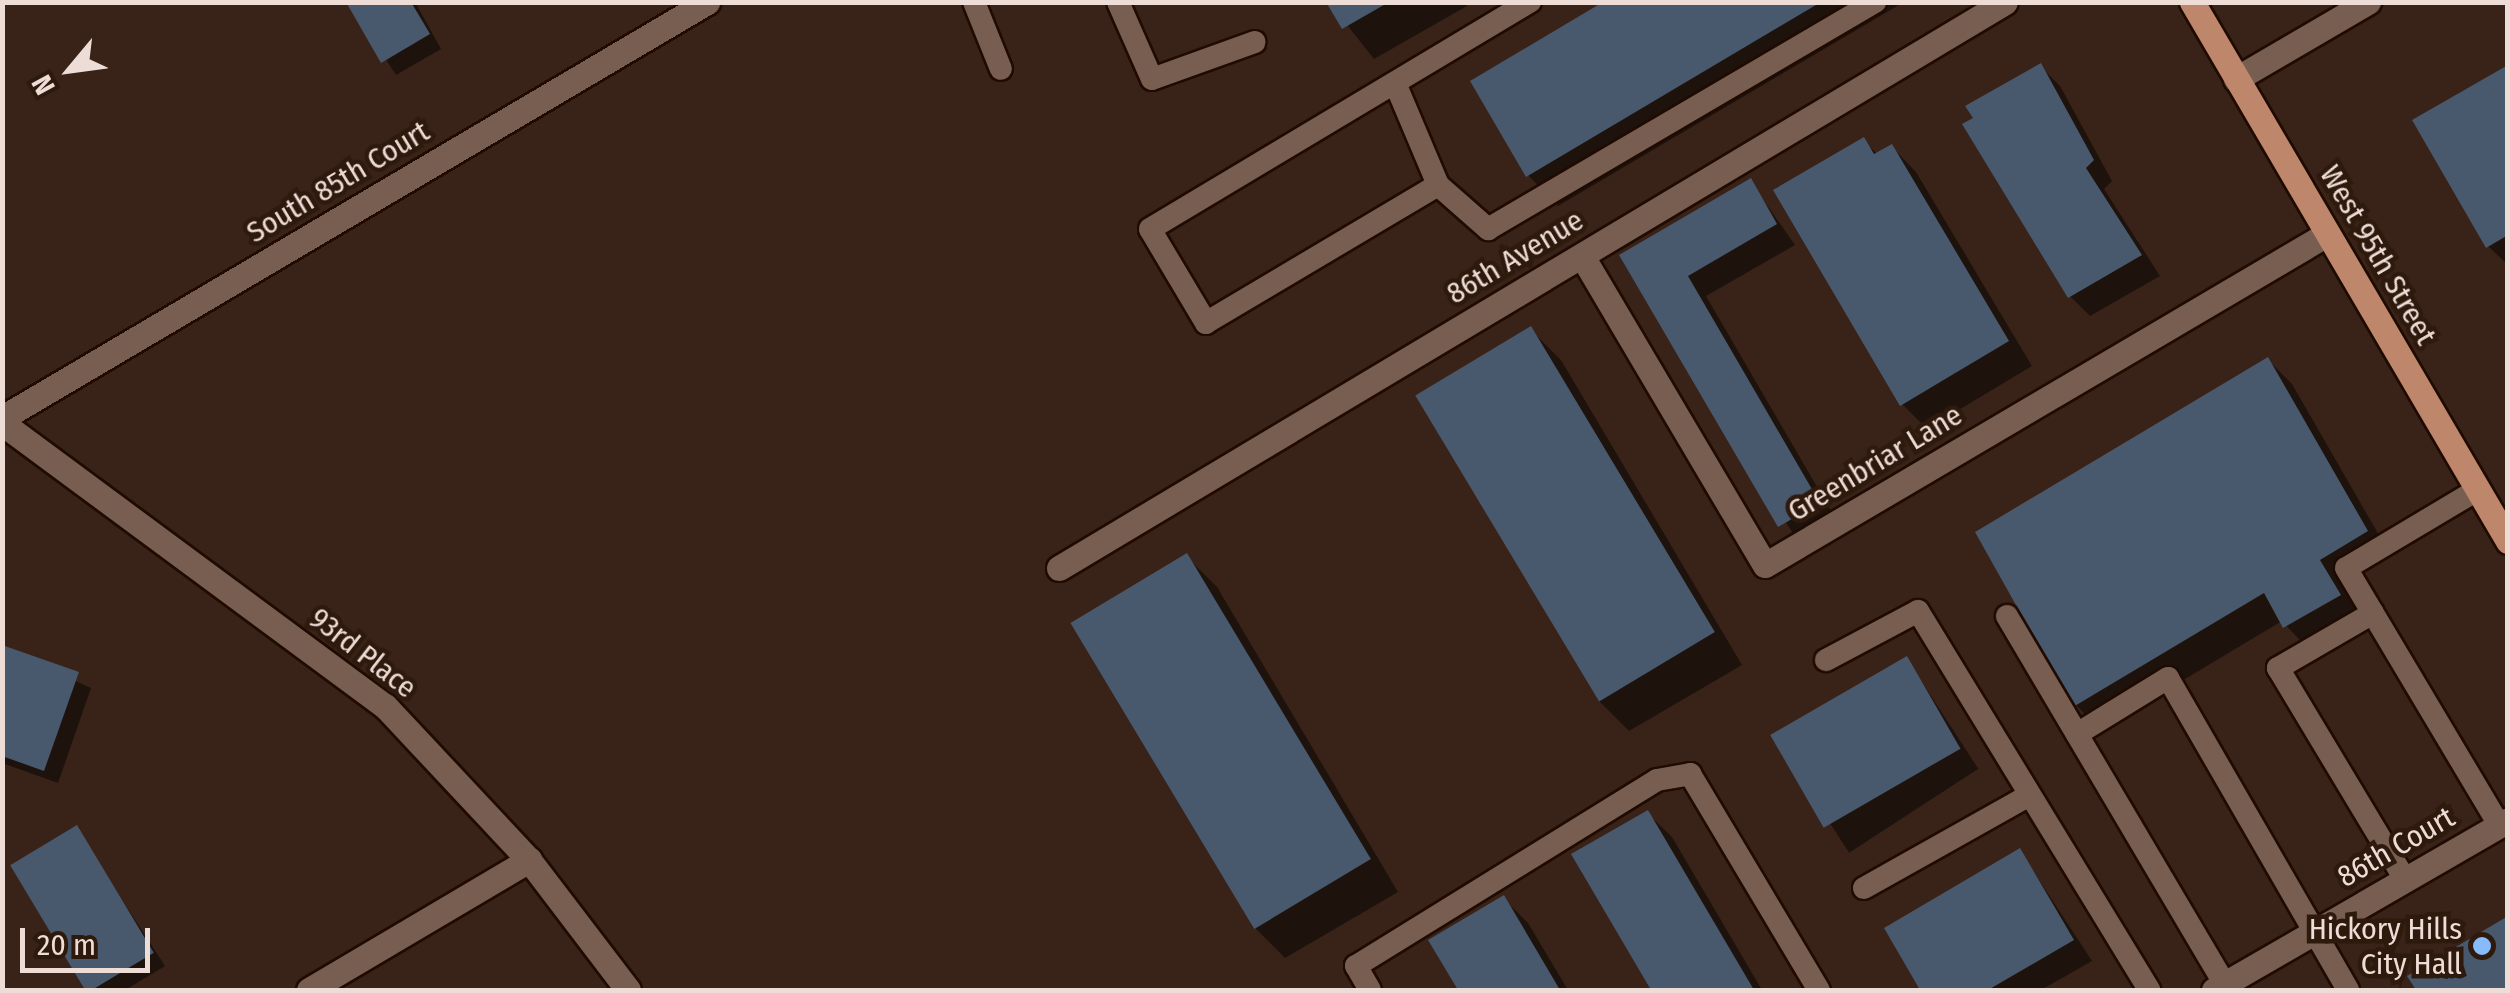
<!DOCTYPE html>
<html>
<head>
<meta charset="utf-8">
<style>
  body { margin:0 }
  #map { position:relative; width:2510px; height:993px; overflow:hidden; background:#392217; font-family:"Fira Sans Condensed",sans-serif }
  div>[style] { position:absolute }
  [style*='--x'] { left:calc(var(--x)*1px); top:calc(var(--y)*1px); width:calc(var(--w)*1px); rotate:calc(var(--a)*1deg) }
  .shadow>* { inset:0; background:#0007; transform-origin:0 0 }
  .building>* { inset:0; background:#48596e; transform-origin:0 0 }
  .roads { filter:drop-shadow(2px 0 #1f0b02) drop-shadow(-2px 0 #1f0b02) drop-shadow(0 2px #1f0b02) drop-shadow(0 -2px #1f0b02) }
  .service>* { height:22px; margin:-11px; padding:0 11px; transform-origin:11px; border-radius:11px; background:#785e51 }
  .minor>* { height:25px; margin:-12.5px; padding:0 12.5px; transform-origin:12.5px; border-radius:12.5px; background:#785e51 }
  .primary>* { height:25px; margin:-12.5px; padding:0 12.5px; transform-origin:12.5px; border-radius:12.5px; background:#be876b }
  .dots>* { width:28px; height:28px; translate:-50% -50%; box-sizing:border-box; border:5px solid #2e190d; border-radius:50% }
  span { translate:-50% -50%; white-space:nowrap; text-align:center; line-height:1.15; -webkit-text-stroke:9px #2e190d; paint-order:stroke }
  .street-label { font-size:30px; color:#edddd6 }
  .poi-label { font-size:30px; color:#edddd6 }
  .right { translate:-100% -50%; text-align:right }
  .frame { position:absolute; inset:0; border:5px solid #edddd6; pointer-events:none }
  .north { position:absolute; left:20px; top:20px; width:100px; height:100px; -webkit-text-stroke:8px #2e190d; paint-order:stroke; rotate:241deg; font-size:28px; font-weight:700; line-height:40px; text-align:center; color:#edddd6 }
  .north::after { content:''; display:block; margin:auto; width:35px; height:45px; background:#edddd6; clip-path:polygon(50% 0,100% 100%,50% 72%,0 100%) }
  .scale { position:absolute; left:20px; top:928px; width:130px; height:45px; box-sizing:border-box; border:5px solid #edddd6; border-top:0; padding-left:12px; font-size:30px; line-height:35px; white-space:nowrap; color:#edddd6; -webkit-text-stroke:8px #2e190d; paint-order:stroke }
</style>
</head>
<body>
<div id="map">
  <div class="shadow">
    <div style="clip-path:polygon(349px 2px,415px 2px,441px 49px,396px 75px)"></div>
    <div style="clip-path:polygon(1329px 2px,1465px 2px,1467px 6px,1374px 59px)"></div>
    <div style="clip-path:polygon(1608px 2px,1904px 2px,1558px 206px,1528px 175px)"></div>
    <div style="clip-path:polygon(2040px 66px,2060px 86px,2112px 181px,2104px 189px,2160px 276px,2090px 316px,2070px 296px,1976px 119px)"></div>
    <div style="clip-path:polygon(2508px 67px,2508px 265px,2488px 246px)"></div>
    <div style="clip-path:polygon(1863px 140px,1878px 155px,1892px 147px,1916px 172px,2032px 366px,1927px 429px,1902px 404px)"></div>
    <div style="clip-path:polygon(1750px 181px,1795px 245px,1706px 296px,1838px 523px,1800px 545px,1623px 256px)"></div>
    <div style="clip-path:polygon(1530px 329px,1561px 360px,1742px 665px,1629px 731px,1598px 700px)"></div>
    <div style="clip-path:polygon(2268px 360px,2292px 384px,2391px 556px,2343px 585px,2363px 620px,2310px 651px,2282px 621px,2100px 730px,2076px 705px)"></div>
    <div style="clip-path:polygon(1186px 556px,1217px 587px,1398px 892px,1285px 958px,1254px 927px)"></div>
    <div style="clip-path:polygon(2px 648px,91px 688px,58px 783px,2px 763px)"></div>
    <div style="left:1907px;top:659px;width:131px;height:154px;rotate:57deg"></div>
    <div style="clip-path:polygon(1647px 813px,1672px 837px,1762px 990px,1654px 990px,1575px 855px)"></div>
    <div style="clip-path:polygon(76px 829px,165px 966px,125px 990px,89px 990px,14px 867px)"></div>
    <div style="clip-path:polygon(2020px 851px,2092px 961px,2041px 990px,1923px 990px,1887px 929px)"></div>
    <div style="clip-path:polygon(1503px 898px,1528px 923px,1568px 990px,1460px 990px,1431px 940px)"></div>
  </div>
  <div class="building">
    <div style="clip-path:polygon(346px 2px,411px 2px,430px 34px,381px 63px)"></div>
    <div style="clip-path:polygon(1326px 2px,1389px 2px,1342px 29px)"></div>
    <div style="clip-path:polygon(1603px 2px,1821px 2px,1526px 177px,1470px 81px)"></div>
    <div style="clip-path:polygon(2041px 63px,2094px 160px,2086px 168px,2142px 255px,2068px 298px,1962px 124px,1973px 118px,1965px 106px)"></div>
    <div style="clip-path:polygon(2508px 65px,2508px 235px,2486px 248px,2412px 120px)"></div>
    <div style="clip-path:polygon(1864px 137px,1874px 154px,1892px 144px,2009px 341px,1900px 406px,1773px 190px)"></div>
    <div style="clip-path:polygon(1751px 178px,1777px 224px,1688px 276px,1820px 503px,1778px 527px,1619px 255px)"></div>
    <div style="left:1531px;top:326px;width:357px;height:135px;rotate:59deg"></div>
    <div style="clip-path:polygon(2268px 357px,2368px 531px,2320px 560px,2341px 595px,2283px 628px,2264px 593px,2073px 707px,1975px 532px)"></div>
    <div style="left:1187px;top:553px;width:357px;height:136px;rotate:59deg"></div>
    <div style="clip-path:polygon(2px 645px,79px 672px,44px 771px,2px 756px)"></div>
    <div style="left:1907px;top:656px;width:107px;height:158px;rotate:60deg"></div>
    <div style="clip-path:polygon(1648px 810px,1754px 990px,1651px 990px,1571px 854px)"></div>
    <div style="left:77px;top:825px;width:149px;height:78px;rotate:59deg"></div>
    <div style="clip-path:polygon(2020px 848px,2074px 940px,1988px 990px,1920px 990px,1884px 928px)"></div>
    <div style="clip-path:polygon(1504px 895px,1560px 990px,1458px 990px,1428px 940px)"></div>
    <div style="clip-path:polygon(2508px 916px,2508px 990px,2416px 990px,2407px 976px)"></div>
  </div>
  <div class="roads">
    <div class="service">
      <div style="--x:974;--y:2;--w:72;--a:68.1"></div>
      <div style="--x:1118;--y:2;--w:84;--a:66.2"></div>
      <div style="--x:1152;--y:79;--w:109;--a:-19.8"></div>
      <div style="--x:1395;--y:83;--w:111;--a:67.1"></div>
      <div style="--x:1438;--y:185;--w:67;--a:41.3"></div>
      <div style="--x:1488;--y:229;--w:449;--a:-30.4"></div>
      <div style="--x:1438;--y:185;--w:270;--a:149.3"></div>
      <div style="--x:1206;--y:323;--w:109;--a:-120.8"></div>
      <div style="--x:1150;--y:229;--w:443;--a:-30.9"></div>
      <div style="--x:2477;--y:490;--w:152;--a:149.2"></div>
      <div style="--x:2346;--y:568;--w:299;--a:59.2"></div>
      <div style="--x:2373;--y:613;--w:110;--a:149.9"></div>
      <div style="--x:2278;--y:668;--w:246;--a:59"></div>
      <div style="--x:2007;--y:616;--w:428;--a:59.4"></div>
      <div style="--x:1826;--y:660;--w:104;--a:-28"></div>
      <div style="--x:1918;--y:611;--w:444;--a:58.6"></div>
      <div style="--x:2077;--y:734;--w:107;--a:-31.6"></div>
      <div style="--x:2168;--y:678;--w:360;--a:60"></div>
      <div style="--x:1864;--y:888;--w:190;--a:-29.3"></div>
      <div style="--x:1370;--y:990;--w:28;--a:-120"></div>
      <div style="--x:1356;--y:966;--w:354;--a:-31.7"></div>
      <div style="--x:1657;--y:780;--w:34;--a:-10"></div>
      <div style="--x:1690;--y:774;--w:252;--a:59.2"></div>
    </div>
    <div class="minor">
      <div style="--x:2236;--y:79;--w:153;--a:-30.3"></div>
      <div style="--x:1582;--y:256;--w:359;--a:59.4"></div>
      <div style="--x:1765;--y:565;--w:652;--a:-30.5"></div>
      <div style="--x:2;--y:418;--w:819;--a:-30.54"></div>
      <div style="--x:2;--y:423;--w:476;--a:36.5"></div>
      <div style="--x:385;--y:706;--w:211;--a:46.9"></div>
      <div style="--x:529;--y:860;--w:163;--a:52.7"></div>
      <div style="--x:1059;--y:568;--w:1102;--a:-30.89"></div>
      <div style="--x:309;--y:990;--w:256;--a:-30.6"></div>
      <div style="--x:2214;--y:990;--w:340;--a:-30"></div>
    </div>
    <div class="primary">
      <div style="--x:2192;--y:2;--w:625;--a:59.62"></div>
    </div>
  </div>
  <div class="dots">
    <div style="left:2482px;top:946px;background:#87bbfb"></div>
  </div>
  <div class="street-label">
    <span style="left:338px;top:182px;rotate:-31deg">South 85th Court</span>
    <span style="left:2378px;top:255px;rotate:60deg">West 95th Street</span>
    <span style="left:1515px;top:257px;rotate:-31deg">86th Avenue</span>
    <span style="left:1875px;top:463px;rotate:-31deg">Greenbriar Lane</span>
    <span style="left:363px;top:653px;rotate:38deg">93rd Place</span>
    <span style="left:2396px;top:847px;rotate:-30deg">86th Court</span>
  </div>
  <div class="poi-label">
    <span class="right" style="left:2462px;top:946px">Hickory Hills<br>City Hall</span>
  </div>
  <div class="frame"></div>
  <div class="north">N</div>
  <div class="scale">20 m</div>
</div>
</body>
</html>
